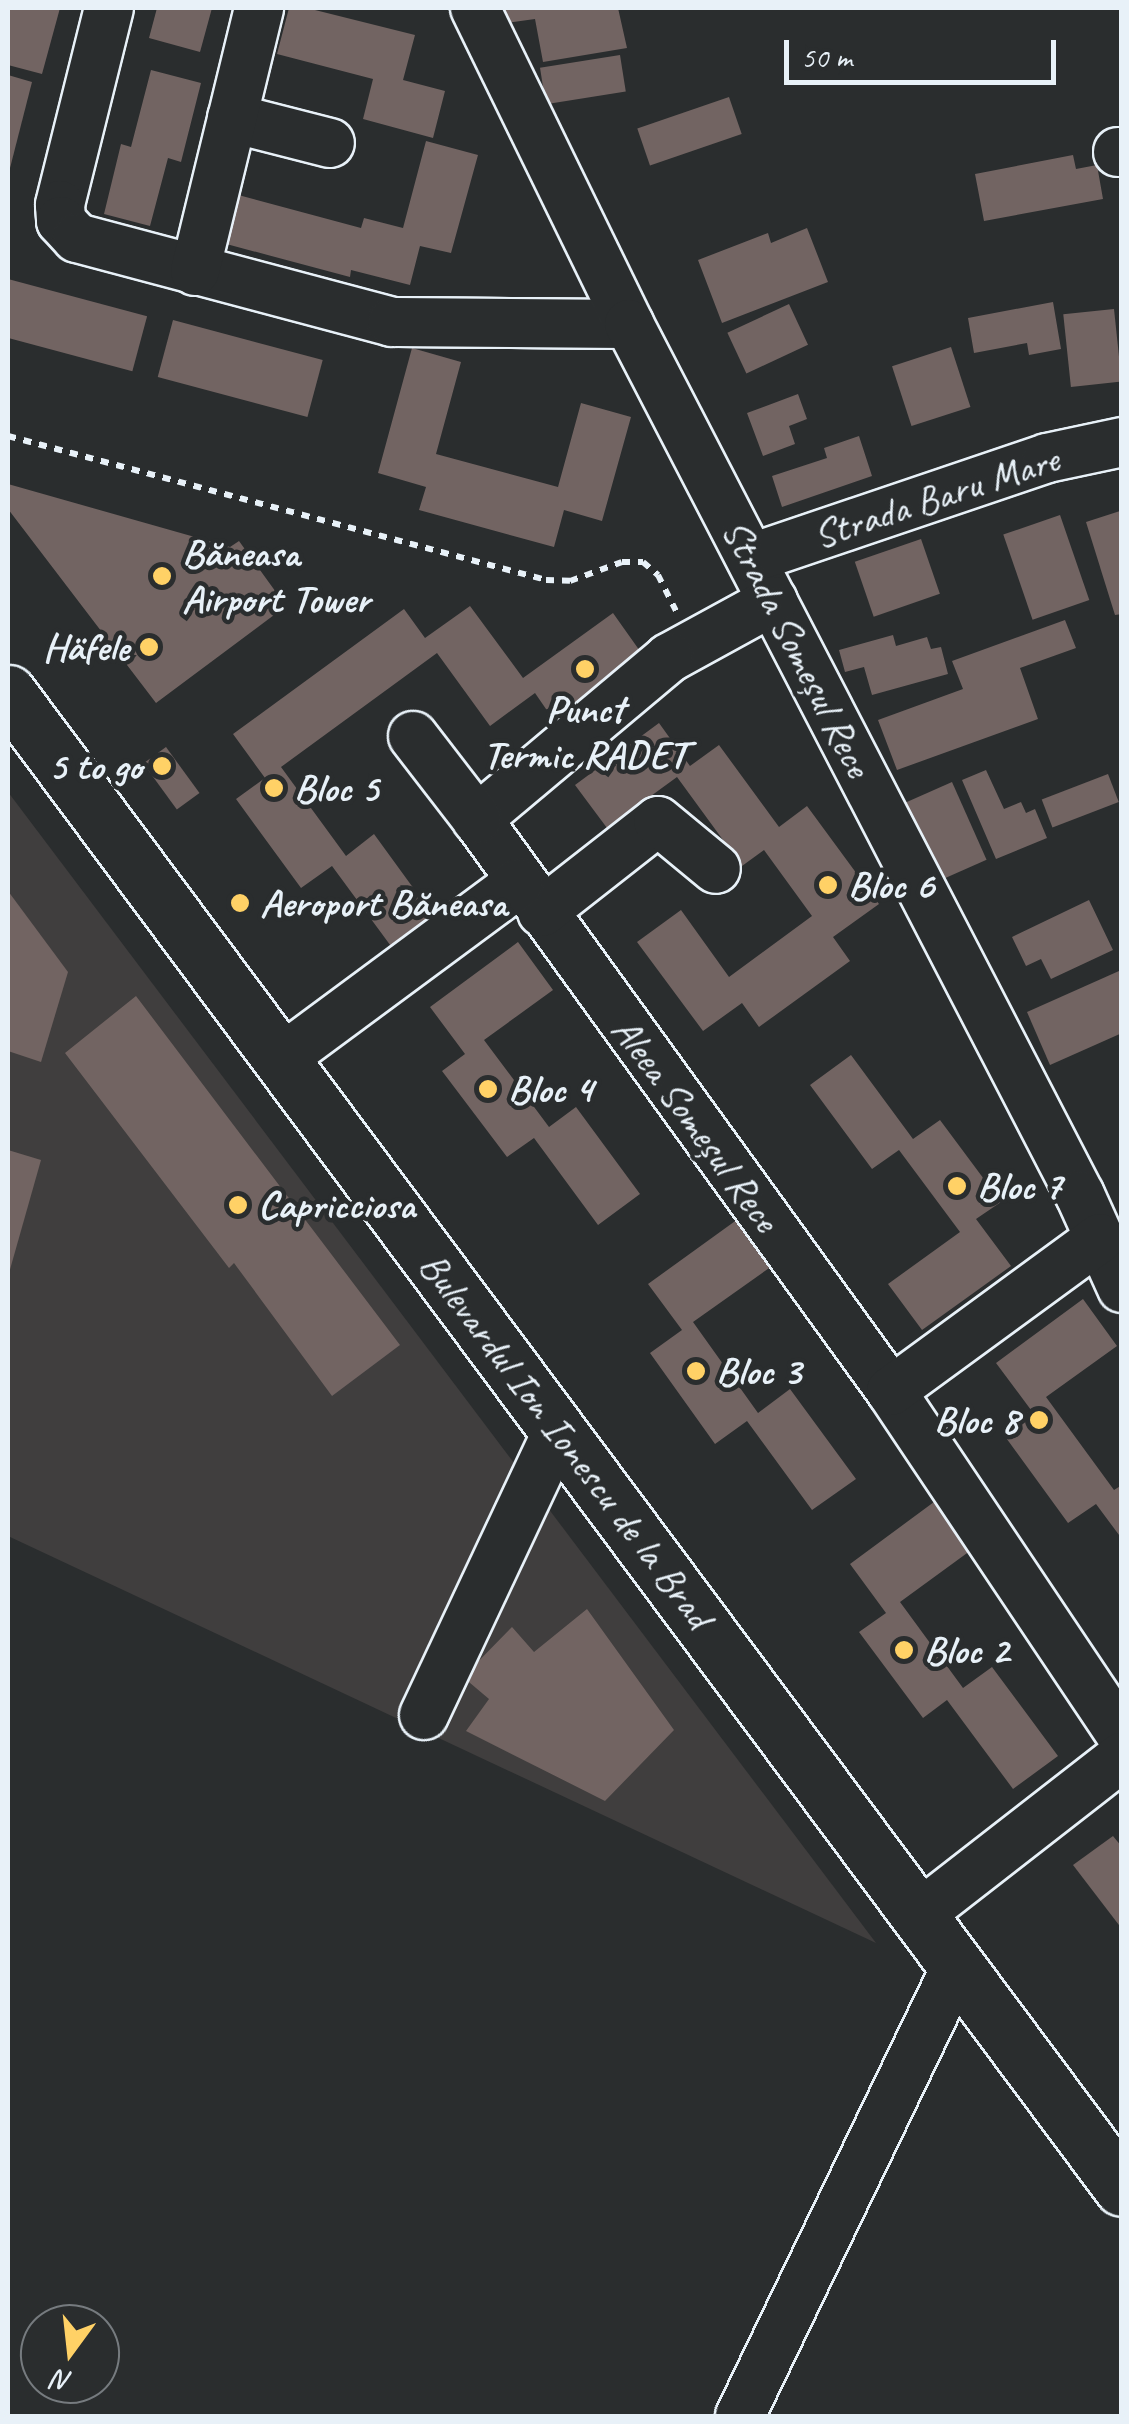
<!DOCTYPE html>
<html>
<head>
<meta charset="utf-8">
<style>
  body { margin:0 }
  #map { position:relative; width:1129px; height:2424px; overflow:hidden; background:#2a2d2e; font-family:Caveat,sans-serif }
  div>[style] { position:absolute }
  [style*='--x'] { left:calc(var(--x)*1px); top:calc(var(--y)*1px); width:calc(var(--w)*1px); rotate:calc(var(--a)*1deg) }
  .built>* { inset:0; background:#403e3e }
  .building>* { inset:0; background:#726462; transform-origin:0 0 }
  .path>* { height:6px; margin-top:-3px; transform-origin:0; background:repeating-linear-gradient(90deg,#e8f1f8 0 8px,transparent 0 16px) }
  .roads { filter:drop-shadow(2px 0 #e8f1f8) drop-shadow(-2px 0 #e8f1f8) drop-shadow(0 2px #e8f1f8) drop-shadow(0 -2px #e8f1f8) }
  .minor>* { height:48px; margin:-24px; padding:0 24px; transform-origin:24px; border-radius:24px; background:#2a2d2e }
  .major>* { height:55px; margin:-27.5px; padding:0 27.5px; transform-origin:27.5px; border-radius:27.5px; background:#2a2d2e }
  .dots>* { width:28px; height:28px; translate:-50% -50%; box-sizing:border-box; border:5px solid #2a2d2e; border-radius:50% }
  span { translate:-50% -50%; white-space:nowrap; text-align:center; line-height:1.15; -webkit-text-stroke:9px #2a2d2e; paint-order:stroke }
  .street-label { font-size:40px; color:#e8f1f8 }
  .poi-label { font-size:40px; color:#e8f1f8; font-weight:700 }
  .left { translate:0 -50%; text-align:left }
  .right { translate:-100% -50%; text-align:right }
  .frame { position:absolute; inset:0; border:10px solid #e8f1f8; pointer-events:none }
  .north { position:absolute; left:20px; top:2304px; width:100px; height:100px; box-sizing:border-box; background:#2a2d2e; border:2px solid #767b7f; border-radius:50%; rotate:195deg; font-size:28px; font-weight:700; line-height:40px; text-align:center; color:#e8f1f8 }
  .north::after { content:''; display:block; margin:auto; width:35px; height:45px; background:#ffd166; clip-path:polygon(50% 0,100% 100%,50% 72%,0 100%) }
  .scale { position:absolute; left:784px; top:40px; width:272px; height:45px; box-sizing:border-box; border:5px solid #e8f1f8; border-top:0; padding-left:12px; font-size:30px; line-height:35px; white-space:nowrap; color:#e8f1f8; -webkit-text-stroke:8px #2a2d2e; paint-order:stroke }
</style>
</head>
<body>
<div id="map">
  <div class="built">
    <div style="clip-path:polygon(8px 792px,876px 1943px,8px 1536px)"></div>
  </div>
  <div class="building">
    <div style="clip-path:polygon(8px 8px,60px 8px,42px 74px,8px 65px)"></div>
    <div style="clip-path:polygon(157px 8px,212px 8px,200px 52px,149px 38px)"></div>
    <div style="clip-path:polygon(289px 8px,307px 8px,415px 35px,403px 80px,445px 91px,433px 138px,363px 119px,373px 79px,277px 54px)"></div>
    <div style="clip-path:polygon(491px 8px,618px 8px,627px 48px,543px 62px,535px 19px,498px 24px)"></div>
    <div style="left:620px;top:55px;width:37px;height:81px;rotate:81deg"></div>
    <div style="clip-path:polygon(151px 70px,201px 83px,181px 162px,168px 158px,150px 226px,104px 214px,121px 144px,131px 147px)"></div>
    <div style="clip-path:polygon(8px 75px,32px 82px,9px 172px,8px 172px)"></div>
    <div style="left:729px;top:97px;width:39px;height:97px;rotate:71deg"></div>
    <div style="clip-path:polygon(426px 141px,478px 155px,451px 253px,420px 246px,410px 285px,351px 270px,350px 277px,219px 242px,231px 193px,361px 228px,364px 218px,403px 228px)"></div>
    <div style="clip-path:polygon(1073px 155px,1076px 169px,1097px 165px,1103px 199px,984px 221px,975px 174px)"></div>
    <div style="clip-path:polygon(807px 228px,828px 282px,722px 323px,698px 260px,768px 233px,771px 243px)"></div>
    <div style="left:8px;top:279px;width:144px;height:57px;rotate:15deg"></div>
    <div style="clip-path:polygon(1053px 302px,1061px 349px,1029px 355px,1027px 343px,974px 353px,968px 318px)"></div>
    <div style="left:789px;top:304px;width:45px;height:68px;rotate:65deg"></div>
    <div style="left:1114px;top:309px;width:73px;height:51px;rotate:84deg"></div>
    <div style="left:173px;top:320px;width:155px;height:59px;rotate:15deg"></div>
    <div style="left:951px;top:347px;width:63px;height:62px;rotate:72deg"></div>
    <div style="clip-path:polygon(412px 348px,461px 362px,436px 454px,558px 487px,581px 403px,631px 417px,602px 521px,564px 510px,554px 547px,419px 510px,426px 487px,378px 473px)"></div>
    <div style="clip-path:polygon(798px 394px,807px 419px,789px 426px,795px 444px,763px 456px,747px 413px)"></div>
    <div style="clip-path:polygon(859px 436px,872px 476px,782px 507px,772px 476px,827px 458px,824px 448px)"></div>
    <div style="clip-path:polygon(8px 484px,230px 547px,239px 541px,286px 606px,156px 703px,8px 509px)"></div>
    <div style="clip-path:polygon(1120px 511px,1122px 614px,1115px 615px,1086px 522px)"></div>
    <div style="left:1060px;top:515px;width:90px;height:60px;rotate:71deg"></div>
    <div style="left:921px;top:539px;width:58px;height:70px;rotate:71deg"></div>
    <div style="clip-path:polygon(470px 606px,523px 678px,613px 613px,647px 661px,557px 725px,535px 693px,490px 726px,437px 653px,281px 767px,346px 856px,374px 834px,438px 922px,396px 953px,332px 866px,301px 888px,236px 799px,265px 778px,233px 734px,404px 609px,425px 638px)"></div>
    <div style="clip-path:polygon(1065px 620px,1076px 648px,1020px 668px,1038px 719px,897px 770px,878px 720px,963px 689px,952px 661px)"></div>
    <div style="clip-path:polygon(893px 635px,896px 646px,927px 637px,931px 649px,941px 647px,948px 674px,872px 695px,864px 667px,845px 672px,839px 650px)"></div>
    <div style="clip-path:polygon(659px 723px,690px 766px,719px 745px,779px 827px,807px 806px,879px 904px,833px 937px,850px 961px,759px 1027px,742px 1003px,703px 1031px,637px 942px,681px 910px,729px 977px,812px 916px,764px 850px,742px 866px,677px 777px,607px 828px,575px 785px)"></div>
    <div style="left:166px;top:747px;width:57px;height:28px;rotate:54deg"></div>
    <div style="clip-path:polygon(986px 770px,1004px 809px,1021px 802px,1026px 813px,1035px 809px,1047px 838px,996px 859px,962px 780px)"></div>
    <div style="left:1108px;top:774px;width:30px;height:71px;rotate:69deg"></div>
    <div style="left:952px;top:782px;width:85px;height:55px;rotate:66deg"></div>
    <div style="clip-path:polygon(8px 891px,68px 972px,41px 1062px,8px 1051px)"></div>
    <div style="clip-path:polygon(1089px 900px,1113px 950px,1051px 979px,1041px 959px,1026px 966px,1012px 937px)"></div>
    <div style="clip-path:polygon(518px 942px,553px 990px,484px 1040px,549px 1127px,576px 1107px,640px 1194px,598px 1225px,534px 1138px,507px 1157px,442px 1071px,465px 1054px,430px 1007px)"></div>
    <div style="clip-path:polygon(1119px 971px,1122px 1033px,1050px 1065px,1027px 1012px)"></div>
    <div style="clip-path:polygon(136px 996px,400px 1345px,332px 1396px,234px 1263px,229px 1268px,65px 1053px)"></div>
    <div style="clip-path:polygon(851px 1055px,913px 1139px,940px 1120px,1001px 1202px,976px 1219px,1011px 1266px,922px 1330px,888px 1284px,960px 1232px,899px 1150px,872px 1169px,810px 1085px)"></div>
    <div style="clip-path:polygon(8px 1150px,41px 1160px,9px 1273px,8px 1273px)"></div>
    <div style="clip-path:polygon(738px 1219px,772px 1266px,693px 1322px,758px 1413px,790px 1389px,856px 1479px,812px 1510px,747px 1421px,715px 1444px,650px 1353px,682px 1330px,648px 1284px)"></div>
    <div style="clip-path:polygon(1083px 1299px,1117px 1346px,1046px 1397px,1114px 1490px,1122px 1485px,1122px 1539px,1096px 1504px,1068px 1523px,1001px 1431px,1031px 1410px,996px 1363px)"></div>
    <div style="clip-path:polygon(938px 1499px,974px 1548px,900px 1602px,963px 1688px,992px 1667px,1058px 1756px,1013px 1789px,947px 1700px,923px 1718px,859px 1632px,886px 1613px,850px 1564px)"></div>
    <div style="clip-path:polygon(587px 1609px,674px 1730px,605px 1801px,466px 1731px,489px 1699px,463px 1677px,512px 1627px,534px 1652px)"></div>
    <div style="clip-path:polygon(1113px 1836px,1122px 1847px,1122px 1929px,1073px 1865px)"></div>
  </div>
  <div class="path">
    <div style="--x:8;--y:436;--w:557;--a:14.98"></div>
    <div style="--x:546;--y:580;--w:24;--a:2"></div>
    <div style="--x:570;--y:581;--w:55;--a:-20.1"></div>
    <div style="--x:622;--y:562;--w:21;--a:0"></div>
    <div style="--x:643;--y:562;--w:20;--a:41"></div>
    <div style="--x:658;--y:575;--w:40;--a:63.4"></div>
  </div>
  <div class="roads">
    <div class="minor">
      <div style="--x:109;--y:8;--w:203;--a:104"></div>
      <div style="--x:60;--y:205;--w:16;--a:86"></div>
      <div style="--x:61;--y:221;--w:23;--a:47"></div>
      <div style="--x:77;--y:238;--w:326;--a:14.9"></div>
      <div style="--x:392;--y:322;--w:237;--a:0.5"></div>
      <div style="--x:475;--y:8;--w:352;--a:64"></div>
      <div style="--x:629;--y:324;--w:981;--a:62.63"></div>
      <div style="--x:1080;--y:1195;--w:102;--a:65.7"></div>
      <div style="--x:232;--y:118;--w:101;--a:14.3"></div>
      <div style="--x:1118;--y:152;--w:4;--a:0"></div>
      <div style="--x:195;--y:271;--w:271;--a:-76.3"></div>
      <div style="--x:752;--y:558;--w:311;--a:-18.7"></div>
      <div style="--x:1047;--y:458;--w:77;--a:-12"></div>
      <div style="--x:773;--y:601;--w:119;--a:151.3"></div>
      <div style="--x:669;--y:658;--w:251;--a:140"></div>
      <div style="--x:477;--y:819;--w:706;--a:54.1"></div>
      <div style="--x:891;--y:1391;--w:415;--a:56.2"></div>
      <div style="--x:413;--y:736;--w:105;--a:52.4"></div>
      <div style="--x:542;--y:912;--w:147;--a:-38.1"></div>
      <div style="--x:658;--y:821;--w:75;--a:39.6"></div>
      <div style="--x:281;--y:1059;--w:296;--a:-36.5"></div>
      <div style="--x:891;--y:1391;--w:259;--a:-36.2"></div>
      <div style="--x:424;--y:1715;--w:315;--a:-64.8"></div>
      <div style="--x:920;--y:1914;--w:256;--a:-37.9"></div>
      <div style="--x:740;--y:2416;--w:500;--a:-64.3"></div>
    </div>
    <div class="major">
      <div style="--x:8;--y:693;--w:1864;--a:53.31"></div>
    </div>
  </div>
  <div class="dots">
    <div style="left:162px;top:576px;background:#ffd166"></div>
    <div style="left:149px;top:647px;background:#ffd166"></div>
    <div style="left:585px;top:669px;background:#ffd166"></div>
    <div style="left:162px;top:766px;background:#ffd166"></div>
    <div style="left:274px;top:788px;background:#ffd166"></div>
    <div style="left:828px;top:885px;background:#ffd166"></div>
    <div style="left:240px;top:903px;background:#ffd166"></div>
    <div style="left:488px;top:1089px;background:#ffd166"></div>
    <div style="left:957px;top:1186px;background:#ffd166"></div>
    <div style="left:238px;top:1205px;background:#ffd166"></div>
    <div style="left:696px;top:1371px;background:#ffd166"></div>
    <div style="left:1039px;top:1420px;background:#ffd166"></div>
    <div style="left:904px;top:1650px;background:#ffd166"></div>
  </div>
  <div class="street-label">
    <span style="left:936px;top:497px;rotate:-18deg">Strada Baru Mare</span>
    <span style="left:797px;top:648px;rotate:63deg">Strada Someșul Rece</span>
    <span style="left:696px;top:1124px;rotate:54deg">Aleea Someșul Rece</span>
    <span style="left:566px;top:1440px;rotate:53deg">Bulevardul Ion Ionescu de la Brad</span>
  </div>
  <div class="poi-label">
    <span class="left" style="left:182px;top:576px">Băneasa<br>Airport Tower</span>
    <span class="right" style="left:129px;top:647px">Häfele</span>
    <span style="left:585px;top:732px">Punct<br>Termic RADET</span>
    <span class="right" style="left:142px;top:766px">5 to go</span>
    <span class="left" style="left:294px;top:788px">Bloc 5</span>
    <span class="left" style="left:848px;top:885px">Bloc 6</span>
    <span class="left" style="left:260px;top:903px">Aeroport Băneasa</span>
    <span class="left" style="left:508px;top:1089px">Bloc 4</span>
    <span class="left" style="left:977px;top:1186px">Bloc 7</span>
    <span class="left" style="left:258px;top:1205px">Capricciosa</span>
    <span class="left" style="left:716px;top:1371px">Bloc 3</span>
    <span class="right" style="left:1019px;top:1420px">Bloc 8</span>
    <span class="left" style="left:924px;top:1650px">Bloc 2</span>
  </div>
  <div class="frame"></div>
  <div class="north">N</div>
  <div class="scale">50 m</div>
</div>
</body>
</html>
